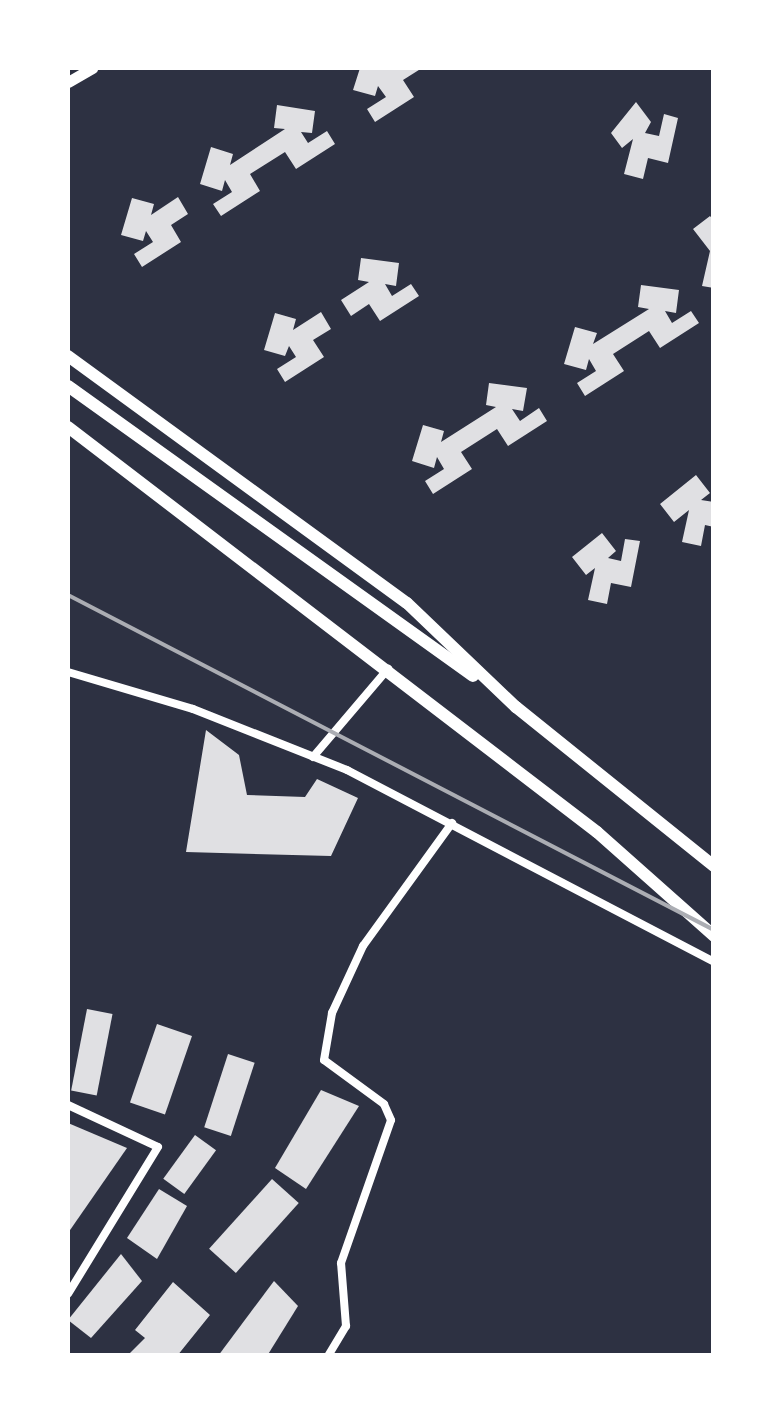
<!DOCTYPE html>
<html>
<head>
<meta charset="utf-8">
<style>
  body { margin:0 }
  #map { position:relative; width:781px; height:1423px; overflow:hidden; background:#2d3142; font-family:Ubuntu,sans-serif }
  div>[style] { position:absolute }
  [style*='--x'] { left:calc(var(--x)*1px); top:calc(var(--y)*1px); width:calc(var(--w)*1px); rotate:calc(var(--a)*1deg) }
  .building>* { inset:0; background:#e0e0e3; transform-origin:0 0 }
  .minor>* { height:8px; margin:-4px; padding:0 4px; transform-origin:4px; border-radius:4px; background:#fff }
  .secondary>* { height:11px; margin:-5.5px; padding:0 5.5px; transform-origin:5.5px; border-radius:5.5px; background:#fff }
  .primary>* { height:12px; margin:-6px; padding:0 6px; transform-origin:6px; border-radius:6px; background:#fff }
  .rail>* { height:4px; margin:-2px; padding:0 2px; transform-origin:2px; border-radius:2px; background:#abadb3 }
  span { translate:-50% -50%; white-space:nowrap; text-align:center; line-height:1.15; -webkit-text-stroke:10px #fff; paint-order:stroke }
  .frame { position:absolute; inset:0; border:70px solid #fff; pointer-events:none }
</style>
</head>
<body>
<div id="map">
  <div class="building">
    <div style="clip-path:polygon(360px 68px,383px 70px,422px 68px,403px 80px,414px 97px,375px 122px,367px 109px,386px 97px,378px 86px,375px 96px,353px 90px)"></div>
    <div style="clip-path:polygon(636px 102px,651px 122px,645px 133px,659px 136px,664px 114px,678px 118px,668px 163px,648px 158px,643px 179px,624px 174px,633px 139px,622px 148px,611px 133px)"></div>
    <div style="clip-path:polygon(277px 105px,315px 111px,312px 133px,301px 132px,308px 143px,327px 131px,335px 144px,296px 169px,285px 152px,250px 174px,260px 191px,221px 216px,213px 204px,232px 192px,225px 180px,222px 191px,200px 184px,211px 147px,233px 154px,230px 165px,285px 129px,274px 128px)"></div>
    <div style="clip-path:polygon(178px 197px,188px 214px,171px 225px,181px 242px,142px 267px,134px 254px,153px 242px,146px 231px,143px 241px,121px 235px,132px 198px,154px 204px,151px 215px)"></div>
    <div style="clip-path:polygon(710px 216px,714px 221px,714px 288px,702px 286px,710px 251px,693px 229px)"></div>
    <div style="clip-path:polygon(361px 258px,399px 263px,396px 286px,385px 284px,392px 296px,411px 284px,419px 296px,380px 321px,369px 304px,351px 316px,341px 300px,369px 282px,358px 280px)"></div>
    <div style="clip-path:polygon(641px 285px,679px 290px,676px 313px,665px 311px,672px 323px,691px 311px,699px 323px,660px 348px,649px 331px,613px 354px,624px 371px,585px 396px,577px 383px,596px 371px,589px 359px,586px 370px,564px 364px,575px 327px,597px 333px,593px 344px,649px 309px,638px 307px)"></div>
    <div style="clip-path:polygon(321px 312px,331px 329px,313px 340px,324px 357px,285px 382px,277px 369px,296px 357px,289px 346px,285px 356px,264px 350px,275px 313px,296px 319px,293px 330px)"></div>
    <div style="clip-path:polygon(489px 383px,527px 388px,523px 411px,512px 409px,520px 421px,539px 408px,547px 421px,508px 446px,497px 429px,461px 452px,472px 469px,433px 494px,425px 481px,444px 469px,437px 457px,434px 468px,412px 461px,423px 425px,444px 431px,441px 442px,496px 407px,486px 405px)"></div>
    <div style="clip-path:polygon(696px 475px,710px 493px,701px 500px,714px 502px,714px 527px,705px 525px,701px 546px,682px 542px,689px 510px,674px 522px,660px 504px)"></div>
    <div style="clip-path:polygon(602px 533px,616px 551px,608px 558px,621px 561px,625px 539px,640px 541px,631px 587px,611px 583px,607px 604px,588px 600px,595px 568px,586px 575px,572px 557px)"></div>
    <div style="clip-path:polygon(206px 730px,239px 755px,247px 795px,305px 797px,317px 779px,358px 798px,331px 856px,186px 852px)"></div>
    <div style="left:87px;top:1009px;width:26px;height:83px;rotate:11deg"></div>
    <div style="left:157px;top:1024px;width:37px;height:83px;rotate:19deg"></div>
    <div style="left:228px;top:1054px;width:28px;height:77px;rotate:18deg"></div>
    <div style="clip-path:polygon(321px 1090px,359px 1106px,306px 1189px,275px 1168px)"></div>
    <div style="clip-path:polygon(68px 1123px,127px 1148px,68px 1233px)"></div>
    <div style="left:195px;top:1135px;width:26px;height:54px;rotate:36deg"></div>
    <div style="left:272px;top:1179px;width:36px;height:94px;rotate:42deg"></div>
    <div style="clip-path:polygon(159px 1189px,187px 1206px,157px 1259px,127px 1238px)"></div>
    <div style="clip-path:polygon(121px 1254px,142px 1281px,91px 1338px,68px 1320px)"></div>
    <div style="clip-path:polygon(274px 1281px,298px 1306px,267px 1356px,218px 1356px)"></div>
    <div style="clip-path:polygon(173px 1282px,210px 1315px,177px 1356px,127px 1356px,145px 1338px,135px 1330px)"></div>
  </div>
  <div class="minor">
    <div style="--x:68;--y:672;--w:130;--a:16.5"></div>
    <div style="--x:193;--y:709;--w:166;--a:21.6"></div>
    <div style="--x:347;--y:770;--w:414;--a:27.6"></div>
    <div style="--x:313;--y:757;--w:116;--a:-49.6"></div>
    <div style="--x:68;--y:1105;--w:99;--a:25"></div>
    <div style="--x:158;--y:1147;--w:172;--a:121.5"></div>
    <div style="--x:328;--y:1356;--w:35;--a:-59"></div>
    <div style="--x:346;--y:1326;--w:63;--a:-94.5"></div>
    <div style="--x:341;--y:1263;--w:151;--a:-70.7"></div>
    <div style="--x:391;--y:1120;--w:17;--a:-114"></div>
    <div style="--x:384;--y:1104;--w:74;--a:-143.7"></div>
    <div style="--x:324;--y:1060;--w:48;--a:-80.3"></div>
    <div style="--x:332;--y:1013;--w:74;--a:-65.2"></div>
    <div style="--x:363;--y:946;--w:152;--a:-54.1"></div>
  </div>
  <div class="secondary">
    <div style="--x:68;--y:82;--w:28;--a:-30"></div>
  </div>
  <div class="primary">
    <div style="--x:68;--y:356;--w:419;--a:36.1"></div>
    <div style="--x:407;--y:603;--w:151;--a:43.7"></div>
    <div style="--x:516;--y:707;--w:254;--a:38.8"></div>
    <div style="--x:68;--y:386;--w:498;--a:35.6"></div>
    <div style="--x:68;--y:427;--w:666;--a:37.44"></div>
    <div style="--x:597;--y:832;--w:157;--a:41.6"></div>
  </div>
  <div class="rail">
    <div style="--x:68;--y:595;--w:728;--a:27.41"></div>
  </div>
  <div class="frame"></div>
</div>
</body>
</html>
